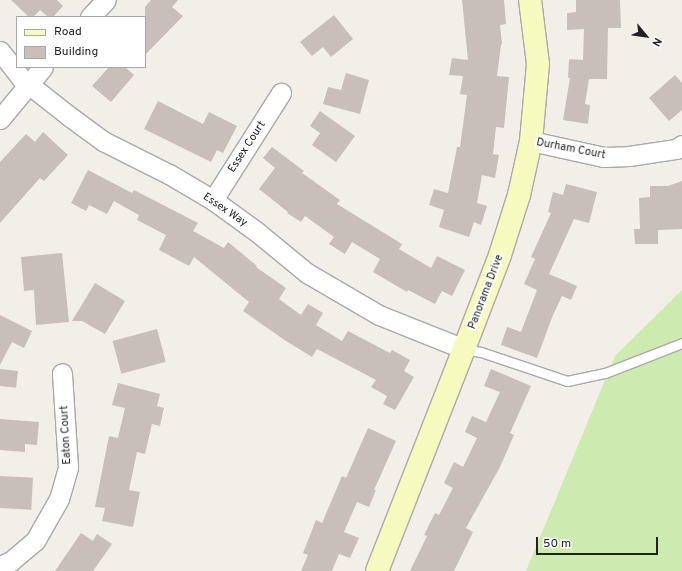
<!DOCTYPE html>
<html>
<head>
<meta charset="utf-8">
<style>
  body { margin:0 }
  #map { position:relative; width:682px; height:571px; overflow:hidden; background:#f2efe9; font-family:Overpass,sans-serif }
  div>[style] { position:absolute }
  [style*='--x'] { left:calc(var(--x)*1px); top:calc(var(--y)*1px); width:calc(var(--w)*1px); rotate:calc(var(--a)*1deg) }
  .grass>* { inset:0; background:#cdebb0 }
  .building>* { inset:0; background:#c7bfb8; transform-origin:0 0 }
  .roads { filter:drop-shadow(1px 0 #a9a9a9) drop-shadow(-1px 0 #a9a9a9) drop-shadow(0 1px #a9a9a9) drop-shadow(0 -1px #a9a9a9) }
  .lane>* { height:9px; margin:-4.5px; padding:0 4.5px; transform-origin:4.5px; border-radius:4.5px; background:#fff }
  .street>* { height:19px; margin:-9.5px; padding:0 9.5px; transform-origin:9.5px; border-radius:9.5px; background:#fff }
  .secondary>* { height:22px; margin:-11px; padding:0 11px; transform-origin:11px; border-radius:11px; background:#f7fabf }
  span { translate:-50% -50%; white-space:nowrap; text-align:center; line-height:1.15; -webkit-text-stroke:4px #fff; paint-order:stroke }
  .street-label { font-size:11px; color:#222 }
  .legend { position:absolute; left:16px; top:16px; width:130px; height:52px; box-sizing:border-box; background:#fff; border:1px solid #a7a7a7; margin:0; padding:5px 7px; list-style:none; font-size:12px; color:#222 }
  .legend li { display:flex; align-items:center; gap:8px; height:20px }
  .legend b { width:20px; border:1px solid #a7a7a7 }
  .north { position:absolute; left:626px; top:16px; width:40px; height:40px; -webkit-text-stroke:3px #fff; paint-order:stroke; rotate:119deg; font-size:11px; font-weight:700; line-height:16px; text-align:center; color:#222 }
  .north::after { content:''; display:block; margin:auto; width:14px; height:18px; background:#222; clip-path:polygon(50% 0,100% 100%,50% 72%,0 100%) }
  .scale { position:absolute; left:536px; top:537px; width:122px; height:18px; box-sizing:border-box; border:2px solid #222; border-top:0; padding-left:5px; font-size:12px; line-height:14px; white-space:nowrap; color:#222; -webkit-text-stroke:3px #fff; paint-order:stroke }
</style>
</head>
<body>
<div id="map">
  <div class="grass">
    <div style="clip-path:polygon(682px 290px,682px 571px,526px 571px,615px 356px)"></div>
  </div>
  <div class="building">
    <div style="clip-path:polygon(11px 0,57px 0,63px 6px,53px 17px,48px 17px,40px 10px,33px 17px,29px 17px)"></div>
    <div style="clip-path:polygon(151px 0,178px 0,172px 7px,183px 16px,145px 55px,145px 7px)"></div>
    <div style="clip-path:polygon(462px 0,504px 0,506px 24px,500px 25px,502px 44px,501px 45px,497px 76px,509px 77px,504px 128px,496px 127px,493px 154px,499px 155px,495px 178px,482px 175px,477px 203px,487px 206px,481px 225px,474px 222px,469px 237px,439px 227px,444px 210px,429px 205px,434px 189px,448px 193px,457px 147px,460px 147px,467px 95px,460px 94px,463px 76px,449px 75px,452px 58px,468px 60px)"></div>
    <div style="clip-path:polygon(576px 0,620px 0,621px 28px,608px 28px,607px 79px,589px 79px,585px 104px,590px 105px,588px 124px,563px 120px,570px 78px,568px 78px,569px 59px,583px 60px,584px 29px,567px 30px,567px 13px,576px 12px)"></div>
    <div style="clip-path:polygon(334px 15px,353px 39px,331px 57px,323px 47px,312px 56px,300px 42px)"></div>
    <div style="clip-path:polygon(109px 67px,125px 67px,134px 75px,111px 102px,92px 86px)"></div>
    <div style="clip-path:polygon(346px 73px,369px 80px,360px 114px,323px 104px,328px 87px,341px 90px)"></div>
    <div style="clip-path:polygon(675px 75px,682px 83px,682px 110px,669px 121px,649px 98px)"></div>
    <div style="clip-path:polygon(158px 101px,203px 124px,209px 112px,237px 126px,223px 153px,217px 150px,211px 162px,144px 129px)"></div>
    <div style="clip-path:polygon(320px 111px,355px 136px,336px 162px,312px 145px,320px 133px,310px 126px)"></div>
    <div style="clip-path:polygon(43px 132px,68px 155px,44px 181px,40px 178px,0 223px,0 162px,26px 134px,35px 142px)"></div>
    <div style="clip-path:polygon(272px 147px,304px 171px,302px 173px,340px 200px,337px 204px,402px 244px,399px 249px,431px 268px,437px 256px,465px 270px,452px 296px,442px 291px,435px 304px,408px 290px,407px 292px,373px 272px,380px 259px,352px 242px,345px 254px,329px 244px,334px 237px,305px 216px,301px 222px,287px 213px,288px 212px,259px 189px,275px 168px,263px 158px)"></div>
    <div style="clip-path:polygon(88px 170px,132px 193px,134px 190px,198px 223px,193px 231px,224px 248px,228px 242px,257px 266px,256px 267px,286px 288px,279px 299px,301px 315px,308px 304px,323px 313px,316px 325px,342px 341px,348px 331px,390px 353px,392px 350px,410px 360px,404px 371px,414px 377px,395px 410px,383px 404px,387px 396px,371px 387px,376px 380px,317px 349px,312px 357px,286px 341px,243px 311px,249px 302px,194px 257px,189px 266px,159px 250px,166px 235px,137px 220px,139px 215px,114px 201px,107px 214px,89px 205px,86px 211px,71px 203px)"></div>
    <div style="clip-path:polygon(682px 181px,682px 229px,658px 230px,658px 244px,635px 244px,634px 229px,640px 229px,639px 198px,650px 197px,650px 186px,668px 186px)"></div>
    <div style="clip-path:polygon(566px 184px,597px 192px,589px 223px,574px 219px,549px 274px,577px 286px,571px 300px,562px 296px,553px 315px,537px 358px,501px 345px,507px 327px,521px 332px,537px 290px,524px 284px,535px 259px,531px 257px,551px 213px,548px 212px,553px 192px,563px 195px)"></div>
    <div style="clip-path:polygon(62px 253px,69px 322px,36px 325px,34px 290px,24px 291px,21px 257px)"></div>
    <div style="clip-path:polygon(95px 283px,125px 301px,105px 334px,82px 321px,72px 321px)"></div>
    <div style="clip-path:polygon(0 315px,32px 331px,24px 348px,12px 342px,0 365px)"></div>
    <div style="left:157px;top:329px;width:34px;height:46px;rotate:75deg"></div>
    <div style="left:0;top:369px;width:18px;height:17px;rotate:6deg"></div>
    <div style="clip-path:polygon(491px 369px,531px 386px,510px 433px,514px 435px,500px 467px,466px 528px,473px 532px,454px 571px,410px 571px,427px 536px,424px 535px,435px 513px,439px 515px,453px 488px,444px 483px,454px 462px,463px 467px,477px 438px,465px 432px,472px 416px,486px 422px,500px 392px,484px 386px)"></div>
    <div style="clip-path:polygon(118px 383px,160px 394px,157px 406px,164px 408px,160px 426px,152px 424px,145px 454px,137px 452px,129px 490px,140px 492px,133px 527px,102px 521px,105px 508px,95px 507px,109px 436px,118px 438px,125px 408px,112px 405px)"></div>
    <div style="clip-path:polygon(0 419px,39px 422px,37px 445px,25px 444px,25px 452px,0 450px)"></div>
    <div style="clip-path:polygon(368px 428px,396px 441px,374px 490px,376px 490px,369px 507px,357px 502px,344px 532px,359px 538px,350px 558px,339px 554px,332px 571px,301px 571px,308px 555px,303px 553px,316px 520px,322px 523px,342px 476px,346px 478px)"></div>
    <div style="left:0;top:476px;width:33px;height:32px;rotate:3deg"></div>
    <div style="clip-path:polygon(81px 533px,93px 541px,97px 534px,112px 544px,93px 571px,55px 571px)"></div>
  </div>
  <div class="roads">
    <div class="lane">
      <div style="--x:464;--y:349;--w:17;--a:10"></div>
      <div style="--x:481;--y:352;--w:91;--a:18.6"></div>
      <div style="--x:567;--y:381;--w:39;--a:-12"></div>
      <div style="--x:605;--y:373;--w:83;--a:-21.3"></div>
    </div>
    <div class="street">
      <div style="--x:90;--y:17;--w:23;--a:-47"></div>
      <div style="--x:0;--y:51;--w:36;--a:52"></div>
      <div style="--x:22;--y:79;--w:60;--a:38.2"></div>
      <div style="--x:69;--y:116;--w:42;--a:36.3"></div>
      <div style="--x:103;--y:141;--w:74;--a:26.6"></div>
      <div style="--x:169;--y:174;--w:51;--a:30.6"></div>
      <div style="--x:213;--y:200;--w:54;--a:36"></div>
      <div style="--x:257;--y:232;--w:65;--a:39.4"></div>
      <div style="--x:307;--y:273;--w:83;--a:30.3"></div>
      <div style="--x:379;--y:315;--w:92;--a:21.8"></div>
      <div style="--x:0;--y:119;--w:67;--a:-50.4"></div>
      <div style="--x:531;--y:141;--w:75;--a:12.4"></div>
      <div style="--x:604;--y:157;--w:25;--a:-2"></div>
      <div style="--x:629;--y:156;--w:48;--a:-8.5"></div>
      <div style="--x:676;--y:149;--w:7;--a:-34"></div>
      <div style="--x:213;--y:200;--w:127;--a:-57.6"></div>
      <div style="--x:0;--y:566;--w:12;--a:-24"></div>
      <div style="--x:11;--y:561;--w:31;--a:-40"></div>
      <div style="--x:35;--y:541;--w:48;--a:-60.3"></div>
      <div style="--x:59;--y:499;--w:33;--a:-74"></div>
      <div style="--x:68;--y:467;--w:94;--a:-93.7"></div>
    </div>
    <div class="secondary">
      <div style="--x:377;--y:571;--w:238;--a:-68.6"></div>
      <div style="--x:464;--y:349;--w:101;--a:-69"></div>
      <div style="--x:500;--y:255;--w:63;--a:-72.4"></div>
      <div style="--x:519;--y:195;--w:55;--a:-77.5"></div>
      <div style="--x:531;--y:141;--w:77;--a:-84.8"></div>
      <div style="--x:538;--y:64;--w:64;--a:-97.1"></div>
    </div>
  </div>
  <div class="street-label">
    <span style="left:247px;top:147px;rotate:-57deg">Essex Court</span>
    <span style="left:571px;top:149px;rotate:11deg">Durham Court</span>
    <span style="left:225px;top:210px;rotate:34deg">Essex Way</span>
    <span style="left:486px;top:292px;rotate:-69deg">Panorama Drive</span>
    <span style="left:66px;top:435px;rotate:-93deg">Eaton Court</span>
  </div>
  <ul class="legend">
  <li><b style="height:5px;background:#f7fabf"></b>Road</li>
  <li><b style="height:11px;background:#c7bfb8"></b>Building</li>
  </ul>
  <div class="north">N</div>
  <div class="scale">50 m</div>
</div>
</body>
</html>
